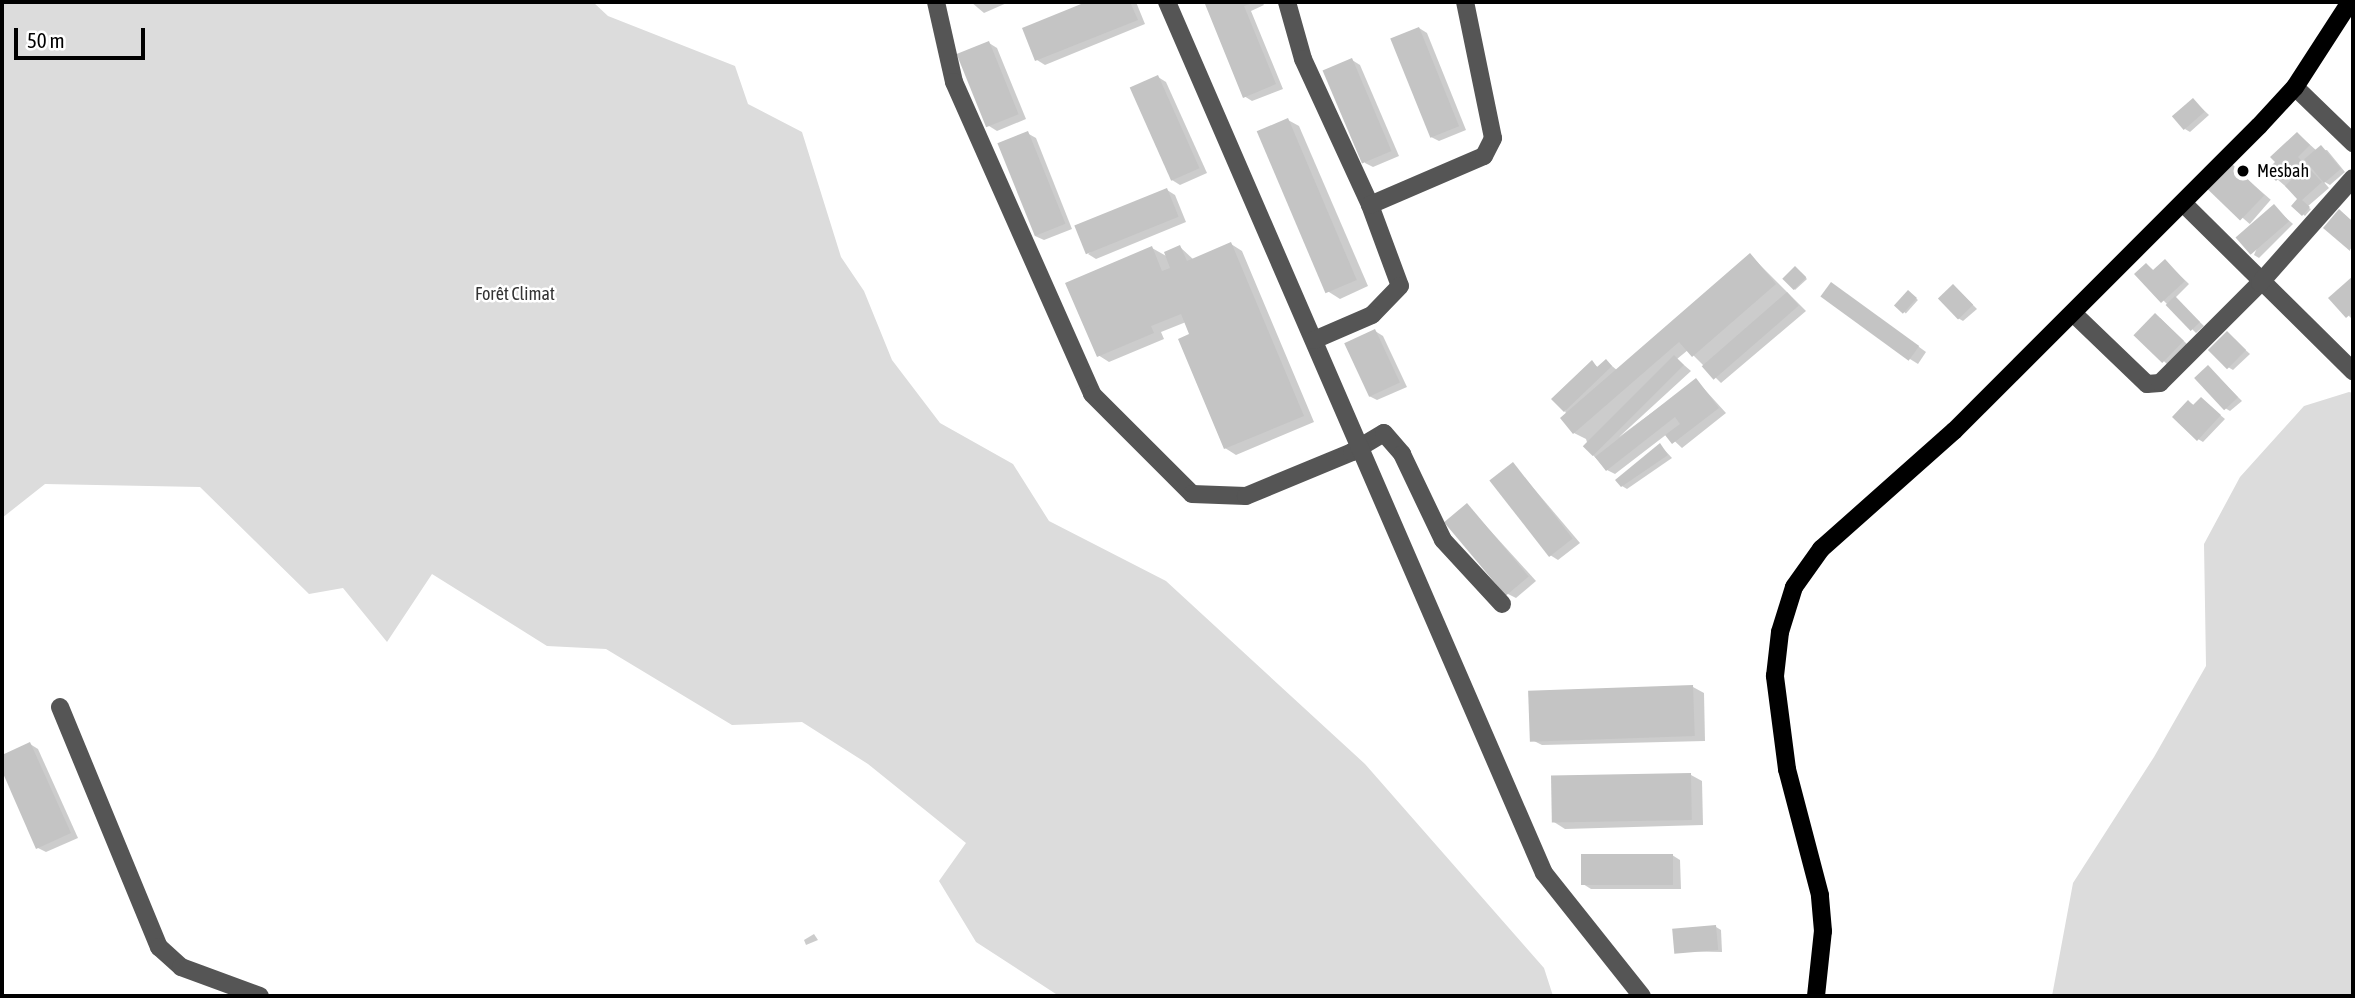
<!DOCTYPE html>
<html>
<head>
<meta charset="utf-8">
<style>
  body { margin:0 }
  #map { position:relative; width:2355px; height:998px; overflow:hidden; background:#fff; font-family:"Asap Condensed",sans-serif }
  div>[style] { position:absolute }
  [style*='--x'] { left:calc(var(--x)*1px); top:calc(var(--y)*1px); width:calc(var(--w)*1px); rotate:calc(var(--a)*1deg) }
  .green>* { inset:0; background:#dcdcdc }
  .shadow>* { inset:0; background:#0003; transform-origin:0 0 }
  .building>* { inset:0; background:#c4c4c4; transform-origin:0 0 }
  .minor>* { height:18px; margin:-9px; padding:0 9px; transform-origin:9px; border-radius:9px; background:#555 }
  .major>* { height:18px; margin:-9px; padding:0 9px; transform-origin:9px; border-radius:9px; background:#000 }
  .dots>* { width:19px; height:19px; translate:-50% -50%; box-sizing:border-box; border:4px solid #fff; border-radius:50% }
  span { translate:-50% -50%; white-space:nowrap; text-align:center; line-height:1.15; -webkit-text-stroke:5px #fff; paint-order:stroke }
  .poi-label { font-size:18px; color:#000 }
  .left { translate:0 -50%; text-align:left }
  .park-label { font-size:18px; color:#333 }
  .frame { position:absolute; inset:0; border:4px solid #000; pointer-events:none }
  .scale { position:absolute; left:14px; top:28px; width:131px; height:32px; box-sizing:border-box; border:4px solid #000; border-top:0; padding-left:9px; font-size:21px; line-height:24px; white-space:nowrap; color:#000; -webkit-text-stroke:5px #fff; paint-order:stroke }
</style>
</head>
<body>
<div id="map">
  <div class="green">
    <div style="clip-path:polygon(2px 2px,593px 2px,608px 16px,735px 66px,748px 104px,802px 132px,841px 257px,864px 291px,892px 360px,940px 423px,1013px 464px,1049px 521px,1166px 581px,1365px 764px,1544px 968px,1553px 996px,1059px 996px,976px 942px,939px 881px,966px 843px,868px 764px,802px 722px,732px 725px,606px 649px,547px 646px,432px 574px,387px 642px,343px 588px,309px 594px,200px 487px,45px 484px,2px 518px)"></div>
    <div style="clip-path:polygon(2349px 392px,2353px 393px,2353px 996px,2052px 996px,2073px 883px,2154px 757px,2206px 666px,2204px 544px,2240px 477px,2304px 406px)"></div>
  </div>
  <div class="shadow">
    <div style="clip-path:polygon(971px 2px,1009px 2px,984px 13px)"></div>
    <div style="clip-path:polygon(1090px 2px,1136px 2px,1145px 24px,1045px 65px,1037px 60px,1024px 29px)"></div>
    <div style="clip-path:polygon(1216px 2px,1262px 2px,1264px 5px,1251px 11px,1283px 89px,1252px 101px,1244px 96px,1207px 5px)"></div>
    <div style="clip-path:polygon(1419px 28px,1427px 33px,1466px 130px,1439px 141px,1431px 137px)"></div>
    <div style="clip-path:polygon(989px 43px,997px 48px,1026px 119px,997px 131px,989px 126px)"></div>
    <div style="clip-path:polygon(1352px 60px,1360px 65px,1399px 156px,1373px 167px,1365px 163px)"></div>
    <div style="clip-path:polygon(1158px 77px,1166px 82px,1207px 173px,1180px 185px,1172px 180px)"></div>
    <div style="clip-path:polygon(2194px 101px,2209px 115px,2190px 132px,2185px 129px)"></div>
    <div style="clip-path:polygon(1288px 120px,1299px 126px,1368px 286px,1340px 299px,1329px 292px)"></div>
    <div style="clip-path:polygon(1027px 133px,1036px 138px,1072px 229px,1044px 240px,1035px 236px)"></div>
    <div style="clip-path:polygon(2298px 134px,2317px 151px,2327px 150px,2345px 172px,2330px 185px,2323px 181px,2329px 188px,2307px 207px,2311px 209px,2305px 216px,2294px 206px,2300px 199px,2277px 179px)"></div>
    <div style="left:2233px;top:167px;width:50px;height:32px;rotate:41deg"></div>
    <div style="clip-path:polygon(1167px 190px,1175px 195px,1186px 222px,1096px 259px,1088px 254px)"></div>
    <div style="clip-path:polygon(2274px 207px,2293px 224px,2259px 258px,2254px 255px)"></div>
    <div style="clip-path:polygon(2344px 214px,2353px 222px,2353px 251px,2325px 228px)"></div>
    <div style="clip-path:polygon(1231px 244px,1242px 251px,1314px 422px,1236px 455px,1225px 448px,1186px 322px,1161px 332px,1164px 339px,1109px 362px,1098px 355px,1152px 248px,1168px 257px,1180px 247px,1194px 260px)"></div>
    <div style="clip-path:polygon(1751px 256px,1806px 311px,1721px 383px,1688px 350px,1677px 359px,1691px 371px,1619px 437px,1696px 380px,1726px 413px,1682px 448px,1667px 434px,1615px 474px,1607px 470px,1590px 452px,1586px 439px,1574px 433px,1565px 411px,1592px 363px,1599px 368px,1606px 361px,1618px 371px)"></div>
    <div style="clip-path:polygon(2165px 261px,2189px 284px,2175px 298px,2204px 326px,2196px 333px,2137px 274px,2147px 265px,2154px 271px)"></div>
    <div style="clip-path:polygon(1797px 269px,1807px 279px,1795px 290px,1784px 279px)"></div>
    <div style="clip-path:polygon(2353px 278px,2353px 320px,2331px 298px)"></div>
    <div style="clip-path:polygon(1954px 286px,1977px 309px,1963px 321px,1958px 318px)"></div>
    <div style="clip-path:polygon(1839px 289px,1926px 352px,1918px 364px,1910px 359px)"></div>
    <div style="left:1909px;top:292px;width:12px;height:18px;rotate:42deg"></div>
    <div style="clip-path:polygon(2160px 318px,2188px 345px,2168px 365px,2136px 335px)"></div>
    <div style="clip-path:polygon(1375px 331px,1383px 336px,1407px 387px,1377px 400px,1369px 396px)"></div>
    <div style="clip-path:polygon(2227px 333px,2250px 354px,2233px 370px,2228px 367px)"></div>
    <div style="clip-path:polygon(2208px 367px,2242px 401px,2230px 411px,2225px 408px)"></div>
    <div style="clip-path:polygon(2201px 399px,2225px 419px,2203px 442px,2198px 439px,2189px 402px,2195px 406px)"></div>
    <div style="clip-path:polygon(1660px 445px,1672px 458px,1627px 489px,1622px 486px)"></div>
    <div style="clip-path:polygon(1513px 464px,1580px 543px,1558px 560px,1550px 555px)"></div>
    <div style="clip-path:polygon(1467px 505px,1536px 581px,1516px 598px,1508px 594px)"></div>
    <div style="clip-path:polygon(1693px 687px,1704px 693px,1705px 741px,1542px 745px,1530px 739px)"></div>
    <div style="clip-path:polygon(30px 744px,38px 749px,78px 838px,46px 852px,38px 848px,2px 767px,2px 757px)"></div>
    <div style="clip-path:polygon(1691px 775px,1702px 781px,1703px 825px,1565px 829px,1554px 822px)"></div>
    <div style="clip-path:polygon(1672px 855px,1680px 860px,1681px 889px,1591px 889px,1583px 884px)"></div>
    <div style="clip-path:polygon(1716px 927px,1721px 930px,1722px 952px,1674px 951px)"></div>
    <div style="clip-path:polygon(814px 934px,818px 940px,806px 945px,804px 940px)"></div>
  </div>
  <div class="building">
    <div style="clip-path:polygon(1086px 2px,1130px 2px,1138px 20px,1035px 61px,1022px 28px)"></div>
    <div style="clip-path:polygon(1211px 2px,1255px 2px,1244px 6px,1276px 84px,1243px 98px,1205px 4px)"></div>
    <div style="left:1419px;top:27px;width:107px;height:31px;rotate:68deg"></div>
    <div style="left:989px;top:41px;width:79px;height:35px;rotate:68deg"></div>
    <div style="left:1352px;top:58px;width:101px;height:32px;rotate:67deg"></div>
    <div style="left:1158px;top:75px;width:102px;height:31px;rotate:66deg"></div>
    <div style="left:2193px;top:98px;width:18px;height:28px;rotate:49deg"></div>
    <div style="left:1288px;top:118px;width:176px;height:34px;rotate:67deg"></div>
    <div style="left:1028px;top:131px;width:100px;height:33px;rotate:68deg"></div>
    <div style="clip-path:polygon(2297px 132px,2310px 145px,2298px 157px,2322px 182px,2302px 200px,2310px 207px,2302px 216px,2291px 206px,2297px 199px,2285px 186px,2293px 178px,2286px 171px,2276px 181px,2266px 171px,2275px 162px,2270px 157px)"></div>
    <div style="left:2321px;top:145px;width:31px;height:22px;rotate:50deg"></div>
    <div style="left:2232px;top:164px;width:45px;height:35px;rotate:44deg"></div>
    <div style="left:1167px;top:188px;width:31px;height:100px;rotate:68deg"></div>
    <div style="left:2274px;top:204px;width:23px;height:51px;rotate:49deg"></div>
    <div style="clip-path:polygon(2339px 209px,2353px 222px,2350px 251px,2323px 228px)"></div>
    <div style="clip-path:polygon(1231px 242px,1304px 416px,1224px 449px,1178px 339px,1189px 334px,1181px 314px,1151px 326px,1154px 333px,1097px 357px,1065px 283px,1152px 246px,1162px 271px,1170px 268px,1164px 252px,1180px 245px,1187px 261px)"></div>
    <div style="clip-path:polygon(1750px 253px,1776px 284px,1692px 357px,1679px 342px,1573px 434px,1560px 418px)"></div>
    <div style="clip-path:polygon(2165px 259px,2185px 281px,2161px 303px,2134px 274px,2146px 263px,2153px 270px)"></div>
    <div style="left:1795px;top:266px;width:16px;height:18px;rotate:45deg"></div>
    <div style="clip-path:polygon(2353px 276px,2353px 312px,2346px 318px,2328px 298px)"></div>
    <div style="left:1831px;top:282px;width:109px;height:18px;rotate:36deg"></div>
    <div style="left:1953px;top:284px;width:29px;height:21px;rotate:46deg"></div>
    <div style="left:1908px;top:290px;width:12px;height:21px;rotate:42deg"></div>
    <div style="left:1787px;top:292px;width:18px;height:113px;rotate:49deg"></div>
    <div style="left:2175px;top:296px;width:36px;height:13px;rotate:46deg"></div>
    <div style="left:2155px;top:313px;width:40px;height:31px;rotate:44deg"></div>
    <div style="left:1375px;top:329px;width:59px;height:34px;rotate:65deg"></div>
    <div style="left:2227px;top:331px;width:27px;height:27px;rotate:45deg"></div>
    <div style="left:1674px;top:355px;width:14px;height:129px;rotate:45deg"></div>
    <div style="clip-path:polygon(1606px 359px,1612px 366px,1564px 412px,1551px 399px,1592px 360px,1597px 367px)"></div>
    <div style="left:2208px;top:365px;width:44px;height:19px;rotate:47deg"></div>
    <div style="clip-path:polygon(1696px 378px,1719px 408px,1672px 444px,1665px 435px,1680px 424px,1675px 417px,1606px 471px,1595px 457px)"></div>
    <div style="clip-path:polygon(2201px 397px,2221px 415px,2197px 441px,2172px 417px,2188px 400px,2193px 405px)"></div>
    <div style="clip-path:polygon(1660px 443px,1668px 455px,1621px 487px,1615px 480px)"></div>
    <div style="left:1513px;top:462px;width:97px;height:30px;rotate:52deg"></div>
    <div style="left:1467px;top:503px;width:96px;height:30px;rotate:50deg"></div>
    <div style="left:1693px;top:685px;width:51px;height:165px;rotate:88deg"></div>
    <div style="clip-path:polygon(30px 742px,71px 833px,36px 849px,2px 771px,2px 755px)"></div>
    <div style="left:1691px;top:773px;width:47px;height:140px;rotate:89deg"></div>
    <div style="left:1581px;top:854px;width:92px;height:31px"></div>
    <div style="left:1716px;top:925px;width:25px;height:44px;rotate:85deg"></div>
  </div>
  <div class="minor">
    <div style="--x:936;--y:2;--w:82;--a:77.3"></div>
    <div style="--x:954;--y:82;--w:341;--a:66.1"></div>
    <div style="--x:1092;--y:394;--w:141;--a:45"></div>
    <div style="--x:1192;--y:494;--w:54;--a:2.1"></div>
    <div style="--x:1246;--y:496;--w:115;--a:-22.5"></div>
    <div style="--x:1352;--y:452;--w:37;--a:-31"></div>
    <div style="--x:1384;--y:433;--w:28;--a:49"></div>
    <div style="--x:1402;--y:454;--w:95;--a:64.5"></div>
    <div style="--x:1443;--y:540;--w:87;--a:47.3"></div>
    <div style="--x:1167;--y:2;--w:949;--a:66.6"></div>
    <div style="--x:1544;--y:873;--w:157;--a:51.5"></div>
    <div style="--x:1287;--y:2;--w:59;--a:74.3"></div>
    <div style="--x:1303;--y:59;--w:161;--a:65.3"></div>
    <div style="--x:1370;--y:205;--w:86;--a:69.7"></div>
    <div style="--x:1400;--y:286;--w:40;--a:134"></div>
    <div style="--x:1372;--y:315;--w:63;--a:156.7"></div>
    <div style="--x:2295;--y:87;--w:81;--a:44"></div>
    <div style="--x:2184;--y:204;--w:238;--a:44.7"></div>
    <div style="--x:1370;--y:205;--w:124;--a:-23.3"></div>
    <div style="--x:1484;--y:156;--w:20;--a:-63"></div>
    <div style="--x:1493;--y:138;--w:139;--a:-101.6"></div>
    <div style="--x:2074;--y:314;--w:101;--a:43.8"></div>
    <div style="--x:2147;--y:384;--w:13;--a:-4"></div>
    <div style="--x:2160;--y:383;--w:141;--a:-45"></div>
    <div style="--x:2260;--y:283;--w:140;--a:-48.5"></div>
    <div style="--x:60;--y:707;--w:260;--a:67.6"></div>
    <div style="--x:159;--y:947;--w:30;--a:42"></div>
    <div style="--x:181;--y:967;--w:84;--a:20.2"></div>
  </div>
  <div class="major">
    <div style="--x:1816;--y:996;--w:65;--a:-83.9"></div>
    <div style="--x:1823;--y:931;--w:36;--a:-95"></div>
    <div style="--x:1820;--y:895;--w:130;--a:-104.7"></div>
    <div style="--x:1787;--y:769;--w:94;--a:-97.4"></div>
    <div style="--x:1775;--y:676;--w:44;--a:-83.5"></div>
    <div style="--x:1780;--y:632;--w:47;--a:-72.7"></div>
    <div style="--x:1794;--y:587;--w:47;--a:-54.6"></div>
    <div style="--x:1821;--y:549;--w:178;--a:-41.6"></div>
    <div style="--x:1954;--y:431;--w:431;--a:-45"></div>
    <div style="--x:2259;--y:126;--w:53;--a:-47.3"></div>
    <div style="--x:2295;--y:87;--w:101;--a:-57.1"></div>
  </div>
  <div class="dots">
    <div style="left:2243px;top:171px;background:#000"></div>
  </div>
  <div class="poi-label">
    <span class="left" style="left:2257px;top:171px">Mesbah</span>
  </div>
  <div class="park-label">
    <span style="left:515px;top:294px">Forêt Climat</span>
  </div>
  <div class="frame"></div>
  <div class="scale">50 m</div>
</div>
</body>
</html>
